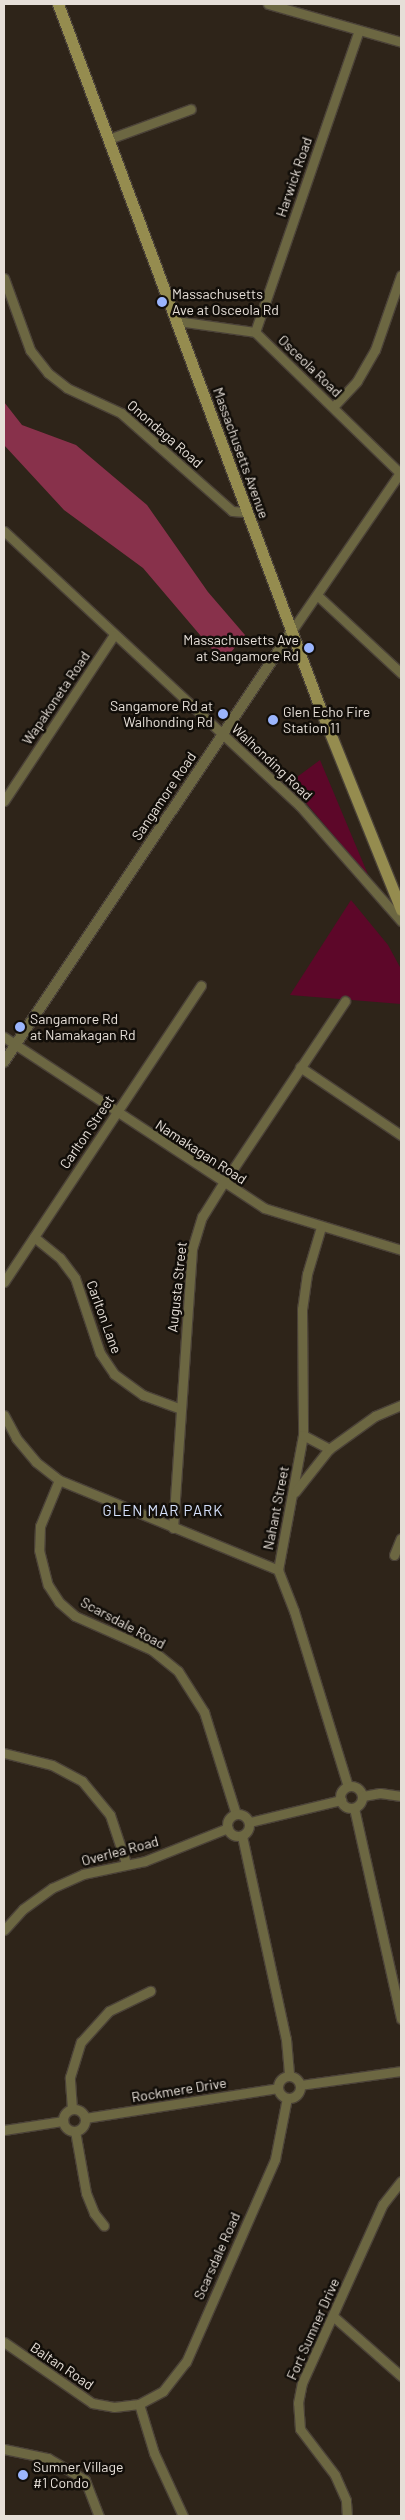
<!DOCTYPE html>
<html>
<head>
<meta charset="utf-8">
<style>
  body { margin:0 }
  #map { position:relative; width:405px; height:2520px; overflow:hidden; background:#2e2419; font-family:Barlow,sans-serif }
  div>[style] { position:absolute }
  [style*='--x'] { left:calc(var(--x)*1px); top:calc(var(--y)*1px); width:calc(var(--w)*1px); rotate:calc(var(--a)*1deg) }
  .green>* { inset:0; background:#5d0729 }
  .forest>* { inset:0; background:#88314b }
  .roads { filter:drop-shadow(1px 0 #4b4238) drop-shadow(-1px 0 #4b4238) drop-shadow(0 1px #4b4238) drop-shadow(0 -1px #4b4238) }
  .minor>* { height:9px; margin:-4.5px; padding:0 4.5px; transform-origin:4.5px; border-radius:4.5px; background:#6c6742 }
  .minor>.ring { margin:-4.5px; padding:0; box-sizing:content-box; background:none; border:9px solid #6c6742; border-radius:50% }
  .tertiary>* { height:10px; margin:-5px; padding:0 5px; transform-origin:5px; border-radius:5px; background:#6c6742 }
  .secondary>* { height:11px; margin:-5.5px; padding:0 5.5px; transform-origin:5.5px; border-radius:5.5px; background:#958c4f }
  .dots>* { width:14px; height:14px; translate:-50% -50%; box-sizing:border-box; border:2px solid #120e09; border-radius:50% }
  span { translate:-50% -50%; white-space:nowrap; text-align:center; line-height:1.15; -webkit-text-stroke:5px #120e09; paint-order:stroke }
  .street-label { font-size:14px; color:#e6dfd8 }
  .poi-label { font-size:14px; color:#e6dfd8 }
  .left { translate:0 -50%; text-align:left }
  .right { translate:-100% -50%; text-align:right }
  .neighbourhood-label { font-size:15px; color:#d6e1fc; letter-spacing:1px }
  .frame { position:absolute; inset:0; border:5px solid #e6dfd8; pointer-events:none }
</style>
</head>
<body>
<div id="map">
  <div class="green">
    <div style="clip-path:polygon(320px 760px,369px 877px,289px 783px)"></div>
    <div style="clip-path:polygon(351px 900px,388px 945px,401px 969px,401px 1004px,290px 995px)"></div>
  </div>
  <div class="forest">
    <div style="clip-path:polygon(4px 402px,22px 425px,76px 445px,147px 505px,208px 592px,245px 635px,223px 662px,143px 568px,64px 510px,4px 445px)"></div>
  </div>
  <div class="roads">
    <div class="minor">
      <div style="--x:268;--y:4;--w:138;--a:15.9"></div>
      <div style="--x:109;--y:139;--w:87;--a:-20.1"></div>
      <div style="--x:4;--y:278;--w:77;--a:70.1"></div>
      <div style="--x:30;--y:350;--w:29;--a:52"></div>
      <div style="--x:48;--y:373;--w:24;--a:38"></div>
      <div style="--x:67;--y:388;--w:60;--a:24.8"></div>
      <div style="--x:121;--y:413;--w:148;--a:41.4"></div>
      <div style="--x:232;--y:511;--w:14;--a:4"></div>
      <div style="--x:177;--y:321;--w:79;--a:8"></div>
      <div style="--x:255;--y:332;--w:204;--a:44.2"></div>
      <div style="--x:255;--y:332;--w:319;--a:-71"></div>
      <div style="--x:333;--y:407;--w:35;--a:-47"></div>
      <div style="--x:357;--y:381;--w:36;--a:-60"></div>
      <div style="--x:375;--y:350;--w:79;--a:-70.9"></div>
      <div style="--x:4;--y:531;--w:404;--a:42.9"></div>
      <div style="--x:300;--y:806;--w:153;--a:48.7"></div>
      <div style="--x:317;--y:595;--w:115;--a:42.9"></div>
      <div style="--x:291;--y:632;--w:193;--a:-55.6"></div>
      <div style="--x:4;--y:801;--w:199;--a:-56.5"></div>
      <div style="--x:4;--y:1037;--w:311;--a:33.3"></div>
      <div style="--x:264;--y:1208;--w:143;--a:17"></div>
      <div style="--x:300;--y:1067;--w:122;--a:34"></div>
      <div style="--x:321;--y:1227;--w:49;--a:106.6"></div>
      <div style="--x:307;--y:1274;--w:35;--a:98"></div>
      <div style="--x:302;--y:1309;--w:126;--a:89.5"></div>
      <div style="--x:303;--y:1435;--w:137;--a:100.5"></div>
      <div style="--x:278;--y:1570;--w:44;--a:68.7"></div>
      <div style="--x:294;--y:1611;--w:183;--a:72.9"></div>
      <div style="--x:34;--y:1237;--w:33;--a:39"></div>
      <div style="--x:60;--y:1258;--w:25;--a:53"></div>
      <div style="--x:75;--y:1278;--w:79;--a:71.6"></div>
      <div style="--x:100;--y:1353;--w:25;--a:56"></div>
      <div style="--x:114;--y:1374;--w:36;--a:36"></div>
      <div style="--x:143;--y:1395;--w:40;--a:20.2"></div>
      <div style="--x:4;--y:1282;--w:356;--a:-56.4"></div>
      <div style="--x:4;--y:1415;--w:26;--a:62"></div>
      <div style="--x:16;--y:1438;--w:31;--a:50"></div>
      <div style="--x:36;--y:1462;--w:29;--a:38"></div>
      <div style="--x:59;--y:1480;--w:237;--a:22.3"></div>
      <div style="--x:303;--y:1435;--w:30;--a:28"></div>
      <div style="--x:59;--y:1480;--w:50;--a:112.4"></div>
      <div style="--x:40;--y:1526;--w:24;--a:92"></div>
      <div style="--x:39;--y:1550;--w:36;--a:76"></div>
      <div style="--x:48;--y:1585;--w:20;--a:57"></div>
      <div style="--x:59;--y:1602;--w:21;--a:41"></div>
      <div style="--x:75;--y:1616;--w:84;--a:23.8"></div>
      <div style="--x:152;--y:1650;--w:33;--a:39"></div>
      <div style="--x:178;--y:1671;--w:49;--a:57.6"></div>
      <div style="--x:204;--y:1712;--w:107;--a:72.6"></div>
      <div style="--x:295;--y:1492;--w:55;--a:-51.7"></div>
      <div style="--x:329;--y:1449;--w:57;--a:-35.7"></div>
      <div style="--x:375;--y:1416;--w:28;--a:-23"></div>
      <div style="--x:173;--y:1528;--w:280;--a:-86.1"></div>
      <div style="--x:192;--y:1249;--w:34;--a:-73"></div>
      <div style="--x:202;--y:1217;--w:39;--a:-58"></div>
      <div style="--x:223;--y:1184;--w:220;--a:-56.3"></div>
      <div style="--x:394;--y:1555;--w:18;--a:-68"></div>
      <div style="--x:4;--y:1753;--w:49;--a:14"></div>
      <div style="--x:52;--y:1765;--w:34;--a:28"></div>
      <div style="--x:82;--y:1781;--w:44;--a:50.5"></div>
      <div style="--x:110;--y:1815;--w:51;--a:71.6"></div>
      <div class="ring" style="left:340px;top:1786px;width:13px;height:13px"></div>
      <div style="--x:363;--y:1796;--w:17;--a:-10"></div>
      <div style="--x:380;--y:1793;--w:21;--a:8"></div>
      <div style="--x:354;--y:1808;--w:216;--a:77.4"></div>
      <div class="ring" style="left:227px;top:1814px;width:13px;height:13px"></div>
      <div style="--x:250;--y:1822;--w:94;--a:-13.6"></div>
      <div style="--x:242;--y:1836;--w:208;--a:77.8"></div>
      <div style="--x:286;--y:2039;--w:37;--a:85"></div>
      <div style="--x:4;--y:1930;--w:28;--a:-48"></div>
      <div style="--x:23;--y:1909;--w:36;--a:-36"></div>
      <div style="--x:52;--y:1888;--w:34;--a:-24"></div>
      <div style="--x:83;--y:1874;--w:63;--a:-11.8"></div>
      <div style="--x:145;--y:1861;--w:89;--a:-21.7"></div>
      <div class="ring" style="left:278px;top:2076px;width:13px;height:13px"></div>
      <div style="--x:300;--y:2085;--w:102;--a:-7.9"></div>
      <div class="ring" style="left:63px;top:2109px;width:13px;height:13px"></div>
      <div style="--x:72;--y:2109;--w:32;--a:-94"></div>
      <div style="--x:70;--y:2077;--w:37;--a:-73"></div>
      <div style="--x:81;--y:2042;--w:42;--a:-47.9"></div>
      <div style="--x:109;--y:2011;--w:46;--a:-26"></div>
      <div style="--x:85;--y:2118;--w:195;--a:-8.8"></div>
      <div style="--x:4;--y:2130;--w:60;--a:-8.7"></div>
      <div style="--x:75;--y:2131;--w:63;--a:79.9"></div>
      <div style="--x:86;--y:2193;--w:22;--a:68"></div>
      <div style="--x:94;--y:2213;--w:16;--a:52"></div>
      <div style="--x:333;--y:2316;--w:91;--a:41.4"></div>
      <div style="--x:4;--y:2342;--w:107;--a:34.7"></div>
      <div style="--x:92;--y:2403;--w:22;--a:10"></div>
      <div style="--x:114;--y:2407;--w:25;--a:-7"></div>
      <div style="--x:139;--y:2404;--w:27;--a:-28"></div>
      <div style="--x:163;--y:2391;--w:37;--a:-52"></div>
      <div style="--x:186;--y:2362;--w:222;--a:-66.3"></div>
      <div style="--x:275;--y:2159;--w:62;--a:-78.9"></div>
      <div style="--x:139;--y:2404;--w:51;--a:73"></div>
      <div style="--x:154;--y:2453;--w:69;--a:65.3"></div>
      <div style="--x:4;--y:2449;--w:45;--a:11.6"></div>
      <div style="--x:48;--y:2458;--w:43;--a:30.7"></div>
      <div style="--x:85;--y:2480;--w:39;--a:69"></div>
      <div style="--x:347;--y:2516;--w:16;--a:-94"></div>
      <div style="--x:346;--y:2500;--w:27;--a:-114"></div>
      <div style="--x:335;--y:2475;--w:58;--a:-127.3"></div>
      <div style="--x:300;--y:2429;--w:26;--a:-94"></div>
      <div style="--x:298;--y:2403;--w:20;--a:-79"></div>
      <div style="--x:302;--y:2383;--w:196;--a:-65.7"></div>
      <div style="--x:383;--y:2204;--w:29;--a:-52"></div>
    </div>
    <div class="tertiary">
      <div style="--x:4;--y:1062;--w:517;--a:-56.28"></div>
    </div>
    <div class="secondary">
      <div style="--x:58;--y:4;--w:757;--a:69.58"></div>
      <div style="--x:322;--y:713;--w:212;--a:68.1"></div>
    </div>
  </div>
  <div class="dots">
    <div style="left:162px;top:302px;background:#9bb5fd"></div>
    <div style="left:309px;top:648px;background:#9bb5fd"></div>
    <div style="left:223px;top:714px;background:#9bb5fd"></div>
    <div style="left:273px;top:720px;background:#9bb5fd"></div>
    <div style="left:20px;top:1027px;background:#9bb5fd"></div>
    <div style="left:23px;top:2475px;background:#9bb5fd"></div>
  </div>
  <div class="street-label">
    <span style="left:294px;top:177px;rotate:-71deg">Harwick Road</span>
    <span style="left:310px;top:366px;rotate:44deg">Osceola Road</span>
    <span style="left:165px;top:434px;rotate:41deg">Onondaga Road</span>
    <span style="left:241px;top:453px;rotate:70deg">Massachusetts Avenue</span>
    <span style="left:56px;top:698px;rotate:-56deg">Wapakoneta Road</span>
    <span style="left:272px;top:762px;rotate:43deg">Walhonding Road</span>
    <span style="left:164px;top:796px;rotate:-56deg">Sangamore Road</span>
    <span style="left:87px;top:1132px;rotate:-56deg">Carlton Street</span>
    <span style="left:201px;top:1152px;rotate:33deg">Namakagan Road</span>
    <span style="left:177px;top:1287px;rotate:-84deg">Augusta Street</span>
    <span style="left:104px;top:1317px;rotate:70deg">Carlton Lane</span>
    <span style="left:276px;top:1508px;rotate:-79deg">Nahant Street</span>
    <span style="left:123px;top:1623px;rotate:28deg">Scarsdale Road</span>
    <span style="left:120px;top:1851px;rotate:-15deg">Overlea Road</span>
    <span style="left:179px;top:2090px;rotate:-9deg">Rockmere Drive</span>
    <span style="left:217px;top:2256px;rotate:-66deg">Scarsdale Road</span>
    <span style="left:313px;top:2329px;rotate:-66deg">Fort Sumner Drive</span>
    <span style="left:62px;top:2366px;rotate:34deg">Baltan Road</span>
  </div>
  <div class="poi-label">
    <span class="left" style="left:172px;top:302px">Massachusetts<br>Ave at Osceola Rd</span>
    <span class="right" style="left:299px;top:648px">Massachusetts Ave<br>at Sangamore Rd</span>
    <span class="right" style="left:213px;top:714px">Sangamore Rd at<br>Walhonding Rd</span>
    <span class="left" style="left:283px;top:720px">Glen Echo Fire<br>Station 11</span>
    <span class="left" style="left:30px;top:1027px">Sangamore Rd<br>at Namakagan Rd</span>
    <span class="left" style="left:33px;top:2475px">Sumner Village<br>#1 Condo</span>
  </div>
  <div class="neighbourhood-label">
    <span style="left:163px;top:1511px">GLEN MAR PARK</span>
  </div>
  <div class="frame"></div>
</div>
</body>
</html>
